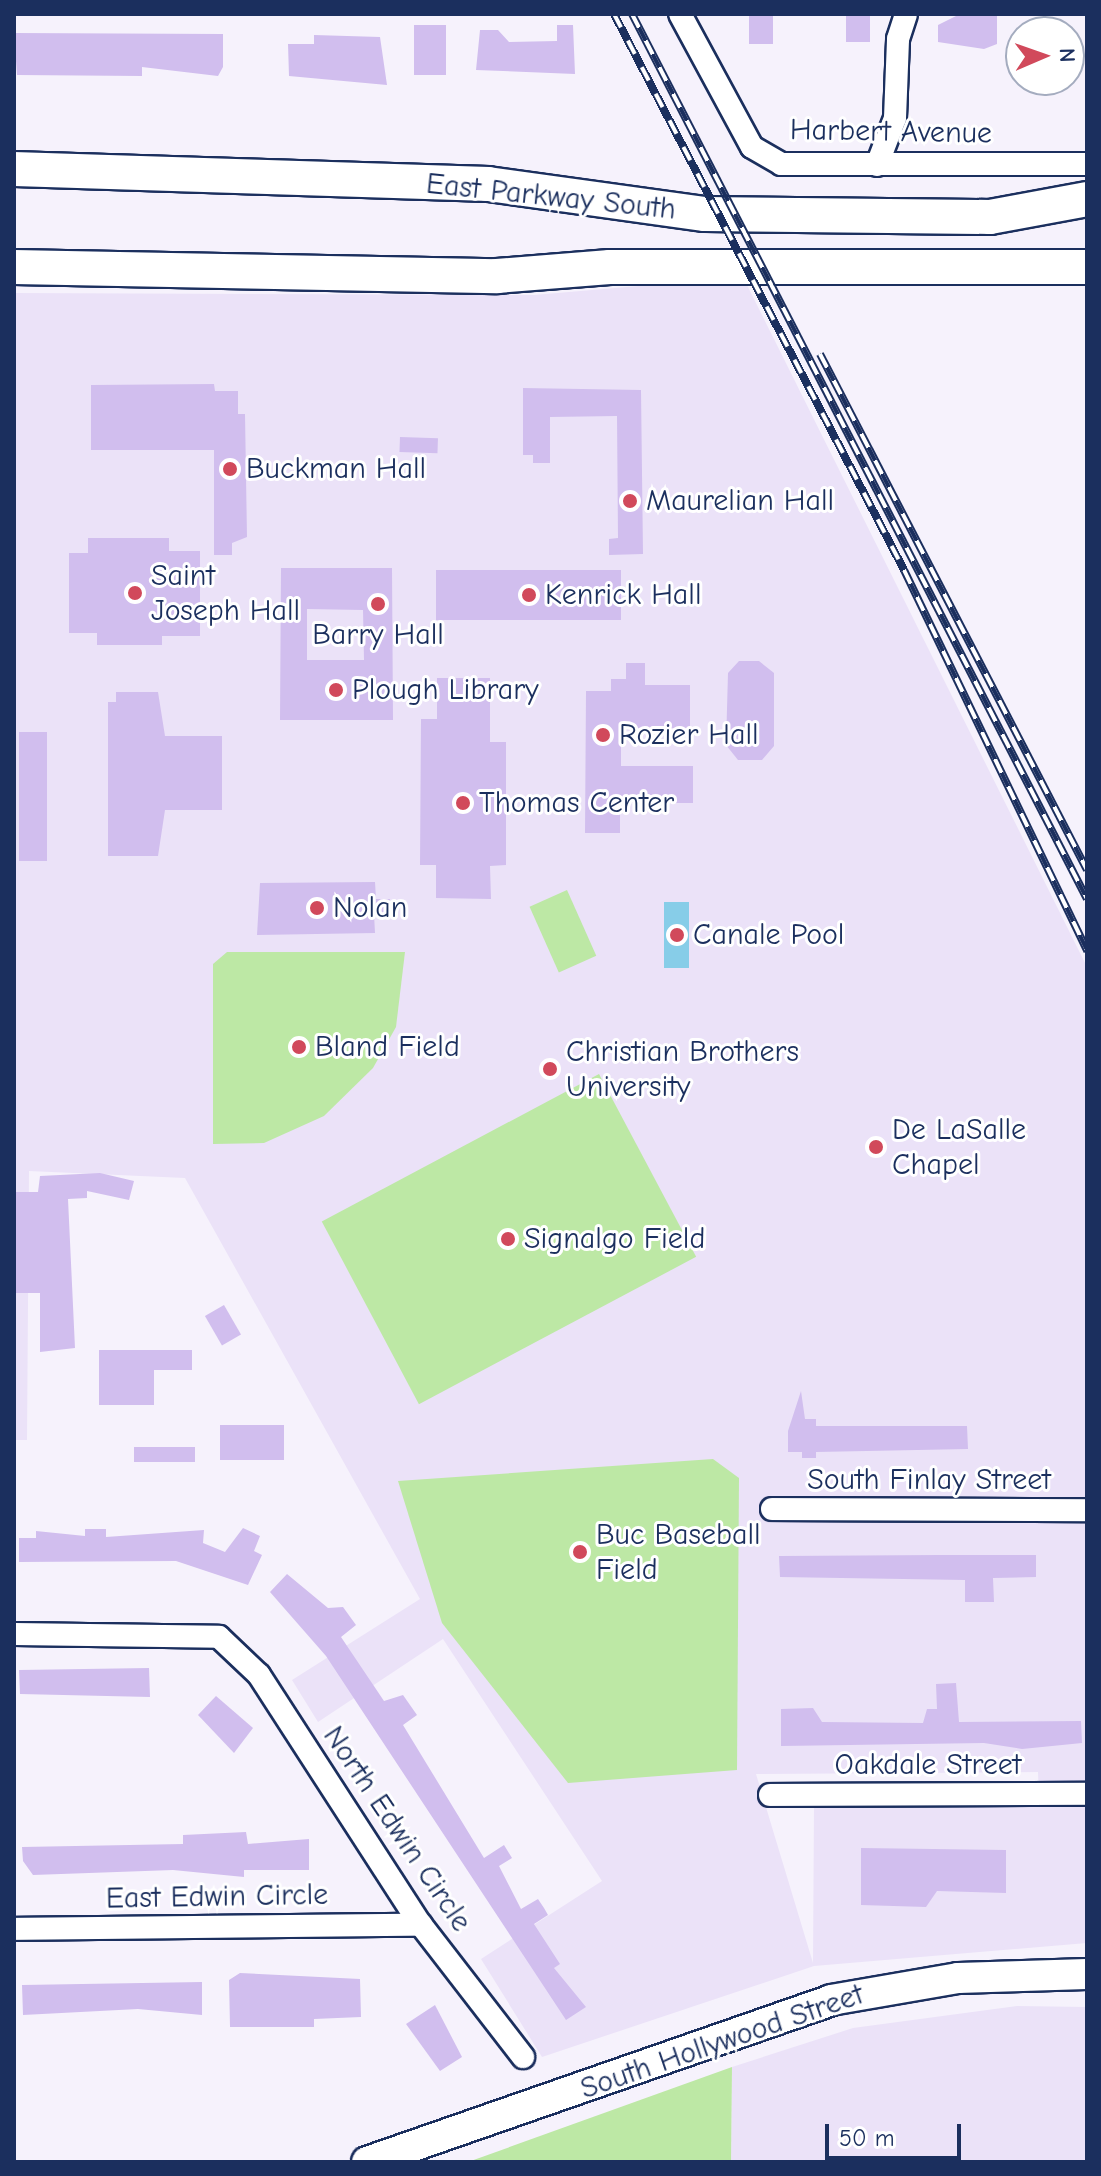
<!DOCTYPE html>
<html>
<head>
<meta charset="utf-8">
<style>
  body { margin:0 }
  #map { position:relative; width:1101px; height:2176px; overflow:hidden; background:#f6f2fc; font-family:"Comic Neue",sans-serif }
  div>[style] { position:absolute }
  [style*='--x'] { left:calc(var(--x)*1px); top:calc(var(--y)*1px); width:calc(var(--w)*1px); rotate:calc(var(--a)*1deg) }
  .built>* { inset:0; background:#ebe2f8 }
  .green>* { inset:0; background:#bde8a5; transform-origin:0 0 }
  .water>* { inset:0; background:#87cde8; transform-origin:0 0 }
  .building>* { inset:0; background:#d1beee; transform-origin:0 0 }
  .roads { filter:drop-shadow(2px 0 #1b2f5e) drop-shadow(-2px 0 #1b2f5e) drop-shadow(0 2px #1b2f5e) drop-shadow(0 -2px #1b2f5e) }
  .minor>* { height:22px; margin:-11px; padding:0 11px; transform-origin:11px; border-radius:11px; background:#fff }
  .secondary>* { height:30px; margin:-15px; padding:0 15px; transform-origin:15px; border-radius:15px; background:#fff }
  .primary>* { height:34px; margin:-17px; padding:0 17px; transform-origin:17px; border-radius:17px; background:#fff }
  .rail>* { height:8px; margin-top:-4px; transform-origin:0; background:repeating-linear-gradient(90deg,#fff 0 15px,#1b2f5e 0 30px); box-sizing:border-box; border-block:2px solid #1b2f5e }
  .dots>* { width:22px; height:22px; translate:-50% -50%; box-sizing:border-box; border:4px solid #fff; border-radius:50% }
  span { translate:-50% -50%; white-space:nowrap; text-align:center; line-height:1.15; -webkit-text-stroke:6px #fff; paint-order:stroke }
  .street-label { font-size:30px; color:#1b2f5e }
  .poi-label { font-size:30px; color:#1b2f5e }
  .left { translate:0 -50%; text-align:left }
  .frame { position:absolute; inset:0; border:16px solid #1b2f5e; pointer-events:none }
  .north { position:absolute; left:1005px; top:16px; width:80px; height:80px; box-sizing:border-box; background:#fff; border:2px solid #a4acbf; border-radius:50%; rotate:88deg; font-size:22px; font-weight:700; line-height:32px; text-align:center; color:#1b2f5e }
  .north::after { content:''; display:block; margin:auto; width:28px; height:36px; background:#d1495b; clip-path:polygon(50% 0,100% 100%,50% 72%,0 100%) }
  .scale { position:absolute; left:825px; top:2124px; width:136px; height:36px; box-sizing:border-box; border:4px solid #1b2f5e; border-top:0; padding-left:10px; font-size:24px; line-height:28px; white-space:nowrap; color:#1b2f5e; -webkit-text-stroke:6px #fff; paint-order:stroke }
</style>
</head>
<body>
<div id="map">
  <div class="built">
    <div style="clip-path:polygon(evenodd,743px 277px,1087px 967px,1087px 1943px,814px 1966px,542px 2057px,481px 1959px,602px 1881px,443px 1639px,318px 1722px,292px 1680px,420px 1599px,185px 1178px,29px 1171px,27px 1440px,14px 1440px,14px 293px,534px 295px,743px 277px,1038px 1772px,1039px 1803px,814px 1805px,813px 1963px,756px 1774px,1038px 1772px)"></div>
    <div style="clip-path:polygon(1017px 2006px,1087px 2007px,1087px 2162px,731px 2162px,732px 2067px,853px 2028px)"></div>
  </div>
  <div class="green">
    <div style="left:567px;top:890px;width:72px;height:41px;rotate:66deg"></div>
    <div style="clip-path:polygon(227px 952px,405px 952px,396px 1027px,373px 1068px,324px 1116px,264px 1143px,213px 1144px,213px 964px)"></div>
    <div style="left:599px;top:1074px;width:207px;height:314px;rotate:62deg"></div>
    <div style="clip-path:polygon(713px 1459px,739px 1478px,737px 1770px,568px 1783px,442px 1623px,398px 1481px)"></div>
    <div style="clip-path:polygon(732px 2067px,731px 2162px,468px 2162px)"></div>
  </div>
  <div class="water">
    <div style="left:664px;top:902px;width:25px;height:66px"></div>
  </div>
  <div class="building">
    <div style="left:749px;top:14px;width:24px;height:30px"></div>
    <div style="left:846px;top:14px;width:24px;height:28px"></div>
    <div style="clip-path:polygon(960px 14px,997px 14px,997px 44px,984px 49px,938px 42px,938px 25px)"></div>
    <div style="left:446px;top:25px;width:50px;height:32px;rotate:90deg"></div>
    <div style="clip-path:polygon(557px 25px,573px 25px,575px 74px,476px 70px,480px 30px,498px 30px,509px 42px,557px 41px)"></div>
    <div style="clip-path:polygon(14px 33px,223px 34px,223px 67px,218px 76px,142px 67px,142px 76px,17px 75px)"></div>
    <div style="clip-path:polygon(314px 35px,380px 37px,387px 85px,289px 76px,288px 44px,314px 44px)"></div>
    <div style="clip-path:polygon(214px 384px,215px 391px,238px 391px,238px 414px,245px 414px,247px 537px,232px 543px,232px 555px,214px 555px,214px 450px,91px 450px,91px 385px)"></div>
    <div style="clip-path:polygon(523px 388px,641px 390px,643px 554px,609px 555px,609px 539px,618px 538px,617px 416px,550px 417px,550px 463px,533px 463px,533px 455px,523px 455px)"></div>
    <div style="left:400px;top:437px;width:38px;height:15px;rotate:2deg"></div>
    <div style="clip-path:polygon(88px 538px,169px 538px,169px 551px,200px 551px,200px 636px,162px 636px,162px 645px,97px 645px,97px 633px,69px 633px,69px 553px,88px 553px)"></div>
    <div style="clip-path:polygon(evenodd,281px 568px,392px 568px,393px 720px,280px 720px,281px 568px,307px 609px,363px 610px,364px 660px,307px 660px,307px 609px)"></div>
    <div style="left:436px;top:570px;width:185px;height:50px"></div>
    <div style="clip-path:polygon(739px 661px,759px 661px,774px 673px,774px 746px,762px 760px,738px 760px,726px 745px,728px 673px)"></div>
    <div style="clip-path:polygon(626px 663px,645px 663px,645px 685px,690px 685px,690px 728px,621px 728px,621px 766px,693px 766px,693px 803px,620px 803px,620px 833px,585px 833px,586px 691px,611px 691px,611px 679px,626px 679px)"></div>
    <div style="clip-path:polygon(437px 678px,490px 678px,490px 742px,506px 742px,506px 865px,490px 866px,491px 899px,436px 898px,436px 865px,420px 865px,421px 719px,437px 719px)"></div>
    <div style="clip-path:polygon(116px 692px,158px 692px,165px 736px,222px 736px,222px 810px,165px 810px,158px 856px,108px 856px,108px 702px,116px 702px)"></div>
    <div style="left:19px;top:732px;width:28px;height:129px"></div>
    <div style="clip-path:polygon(375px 882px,376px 899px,390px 899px,390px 914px,374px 914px,375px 933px,257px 935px,260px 883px)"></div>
    <div style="clip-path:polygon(100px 1173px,134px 1181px,129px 1200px,87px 1191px,87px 1198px,68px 1199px,75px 1348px,40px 1352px,40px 1293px,14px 1293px,14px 1192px,38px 1192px,40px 1176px)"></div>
    <div style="left:224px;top:1305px;width:34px;height:22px;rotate:60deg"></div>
    <div style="clip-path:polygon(99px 1350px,192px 1350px,192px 1370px,154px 1370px,154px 1405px,99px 1405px)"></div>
    <div style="clip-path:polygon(801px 1391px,805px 1419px,816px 1419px,816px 1426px,967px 1426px,968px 1449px,816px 1452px,816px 1458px,802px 1458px,802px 1452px,788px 1452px,788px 1431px)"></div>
    <div style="left:220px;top:1425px;width:64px;height:35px"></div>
    <div style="left:134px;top:1447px;width:61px;height:15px"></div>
    <div style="clip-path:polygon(243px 1528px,260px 1536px,254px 1551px,262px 1555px,248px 1585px,176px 1561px,19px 1562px,19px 1538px,36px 1538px,36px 1531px,85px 1536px,85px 1529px,106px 1529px,106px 1537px,204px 1530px,203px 1543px,225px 1552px)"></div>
    <div style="clip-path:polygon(939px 1555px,1036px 1555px,1036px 1577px,993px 1578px,994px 1602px,965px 1602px,965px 1580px,780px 1577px,779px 1556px)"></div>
    <div style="clip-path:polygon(287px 1574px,328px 1608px,343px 1607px,356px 1625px,341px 1637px,384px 1701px,403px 1695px,417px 1715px,403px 1725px,484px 1858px,504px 1845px,512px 1858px,499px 1866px,521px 1909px,538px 1899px,544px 1908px,548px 1915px,534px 1924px,560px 1964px,554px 1968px,586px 2007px,566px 2020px,326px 1656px,270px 1592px)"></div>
    <div style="clip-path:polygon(149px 1668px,150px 1697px,20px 1694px,19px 1670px)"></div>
    <div style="clip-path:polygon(956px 1683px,959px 1722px,1081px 1721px,1082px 1743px,1022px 1749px,984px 1743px,781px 1746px,781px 1709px,813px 1708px,822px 1722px,923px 1723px,927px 1709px,937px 1709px,936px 1684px)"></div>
    <div style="clip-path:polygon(216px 1696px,253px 1728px,234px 1753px,198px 1715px)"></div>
    <div style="clip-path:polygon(246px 1832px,248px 1844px,309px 1839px,309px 1870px,244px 1870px,244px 1877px,173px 1870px,33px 1875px,23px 1861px,22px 1847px,183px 1844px,183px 1835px)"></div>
    <div style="clip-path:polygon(861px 1848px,1006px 1850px,1006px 1893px,937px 1891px,926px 1907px,861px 1905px)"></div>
    <div style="clip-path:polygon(240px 1973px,360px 1979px,361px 2017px,314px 2019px,314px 2027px,230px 2027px,229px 1980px)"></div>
    <div style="clip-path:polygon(202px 1982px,202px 2015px,138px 2009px,23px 2015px,22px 1985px)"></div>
    <div style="clip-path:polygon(435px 2005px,462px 2057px,440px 2071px,406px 2024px)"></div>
  </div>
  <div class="roads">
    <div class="minor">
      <div style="--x:680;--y:14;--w:151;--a:61.6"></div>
      <div style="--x:752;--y:147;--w:34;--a:30"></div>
      <div style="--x:781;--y:164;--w:306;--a:0"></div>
      <div style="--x:877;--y:165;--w:50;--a:-69"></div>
      <div style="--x:895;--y:118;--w:79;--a:-87.8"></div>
      <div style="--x:898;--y:39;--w:26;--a:-72"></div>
      <div style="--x:772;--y:1509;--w:315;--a:0.2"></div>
      <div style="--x:14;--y:1634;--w:205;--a:0.8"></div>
      <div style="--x:219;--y:1637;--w:55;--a:43.5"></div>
      <div style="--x:259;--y:1675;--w:298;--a:57.1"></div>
      <div style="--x:421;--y:1925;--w:167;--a:52.3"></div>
      <div style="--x:770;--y:1795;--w:317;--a:-0.2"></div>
      <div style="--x:14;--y:1929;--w:407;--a:-0.6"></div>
    </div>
    <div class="secondary">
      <div style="--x:367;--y:2162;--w:491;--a:-19.2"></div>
      <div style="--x:831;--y:2000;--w:129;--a:-9.8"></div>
      <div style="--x:958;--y:1978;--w:129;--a:-1.8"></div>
    </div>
    <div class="primary">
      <div style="--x:14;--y:169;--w:474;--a:1.8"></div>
      <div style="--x:488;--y:184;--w:219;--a:7.9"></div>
      <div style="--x:705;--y:214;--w:285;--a:0.6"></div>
      <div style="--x:990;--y:217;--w:99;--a:-10.5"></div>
      <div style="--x:14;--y:267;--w:483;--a:1.1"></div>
      <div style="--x:497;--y:276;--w:113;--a:-4.6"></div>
      <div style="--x:610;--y:267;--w:477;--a:0"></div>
    </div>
  </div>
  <div class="rail">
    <div style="--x:614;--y:14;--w:627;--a:62.45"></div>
    <div style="--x:904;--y:570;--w:423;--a:64.3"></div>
    <div style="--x:632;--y:14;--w:995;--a:62.79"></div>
    <div style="--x:820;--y:354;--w:581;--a:62.64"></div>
  </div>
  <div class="dots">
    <div style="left:230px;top:469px;background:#d1495b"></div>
    <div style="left:630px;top:501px;background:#d1495b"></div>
    <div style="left:135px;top:593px;background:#d1495b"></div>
    <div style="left:529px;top:595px;background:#d1495b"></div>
    <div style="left:378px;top:604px;background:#d1495b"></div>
    <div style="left:336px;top:690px;background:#d1495b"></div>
    <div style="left:603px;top:735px;background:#d1495b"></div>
    <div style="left:463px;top:803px;background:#d1495b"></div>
    <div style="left:317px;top:908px;background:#d1495b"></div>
    <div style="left:677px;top:935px;background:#d1495b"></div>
    <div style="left:299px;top:1047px;background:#d1495b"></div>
    <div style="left:550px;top:1069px;background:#d1495b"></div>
    <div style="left:876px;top:1147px;background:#d1495b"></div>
    <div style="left:508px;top:1239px;background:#d1495b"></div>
    <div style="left:580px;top:1552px;background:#d1495b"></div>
  </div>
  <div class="street-label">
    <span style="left:891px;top:132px;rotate:1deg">Harbert Avenue</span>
    <span style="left:551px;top:197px;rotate:6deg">East Parkway South</span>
    <span style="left:929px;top:1480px">South Finlay Street</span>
    <span style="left:928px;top:1765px">Oakdale Street</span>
    <span style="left:397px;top:1829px;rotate:56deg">North Edwin Circle</span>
    <span style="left:217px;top:1897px;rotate:-1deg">East Edwin Circle</span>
    <span style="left:722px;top:2042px;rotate:-19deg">South Hollywood Street</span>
  </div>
  <div class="poi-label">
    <span class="left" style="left:246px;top:469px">Buckman Hall</span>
    <span class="left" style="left:646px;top:501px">Maurelian Hall</span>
    <span class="left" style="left:151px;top:593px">Saint<br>Joseph Hall</span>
    <span class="left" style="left:545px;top:595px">Kenrick Hall</span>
    <span style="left:378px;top:635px">Barry Hall</span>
    <span class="left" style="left:352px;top:690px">Plough Library</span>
    <span class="left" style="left:619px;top:735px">Rozier Hall</span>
    <span class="left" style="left:479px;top:803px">Thomas Center</span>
    <span class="left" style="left:333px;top:908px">Nolan</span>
    <span class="left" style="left:693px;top:935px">Canale Pool</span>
    <span class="left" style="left:315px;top:1047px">Bland Field</span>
    <span class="left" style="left:566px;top:1069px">Christian Brothers<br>University</span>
    <span class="left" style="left:892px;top:1147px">De LaSalle<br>Chapel</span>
    <span class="left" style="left:524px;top:1239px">Signalgo Field</span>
    <span class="left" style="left:596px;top:1552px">Buc Baseball<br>Field</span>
  </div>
  <div class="frame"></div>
  <div class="north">N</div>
  <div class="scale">50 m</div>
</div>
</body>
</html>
